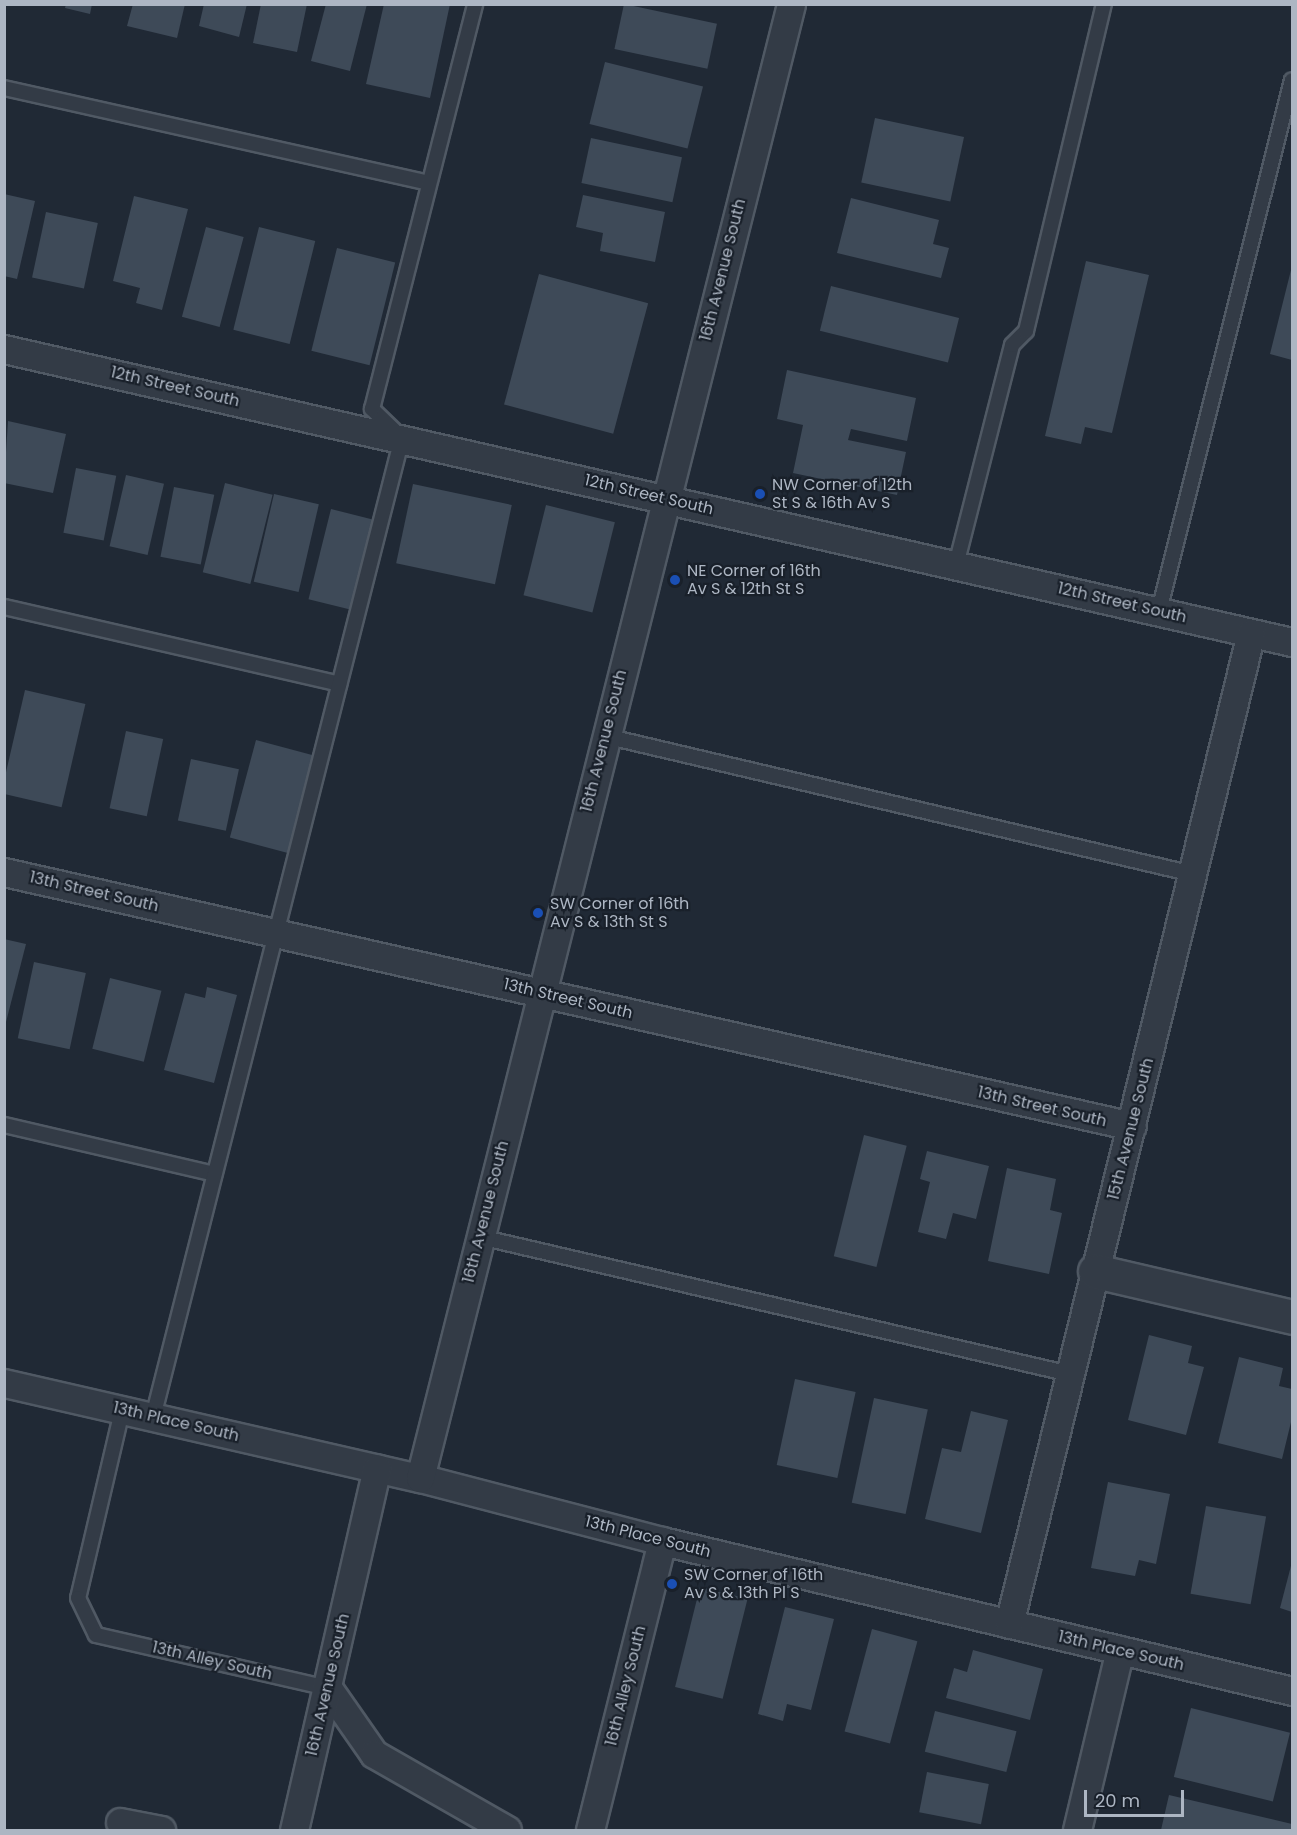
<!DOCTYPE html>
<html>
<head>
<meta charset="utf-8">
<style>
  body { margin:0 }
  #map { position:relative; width:1297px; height:1835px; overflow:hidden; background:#202935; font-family:Poppins,sans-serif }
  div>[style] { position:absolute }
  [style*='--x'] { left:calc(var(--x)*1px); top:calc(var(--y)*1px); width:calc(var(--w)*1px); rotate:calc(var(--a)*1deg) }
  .building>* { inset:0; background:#3e4a58; transform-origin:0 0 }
  .roads { filter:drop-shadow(2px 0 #505964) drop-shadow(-2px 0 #505964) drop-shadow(0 2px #505964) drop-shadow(0 -2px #505964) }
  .service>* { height:14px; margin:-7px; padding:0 7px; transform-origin:7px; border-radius:7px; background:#333b46 }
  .minor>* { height:27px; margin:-13.5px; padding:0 13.5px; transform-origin:13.5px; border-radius:13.5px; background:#333b46 }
  .tertiary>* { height:33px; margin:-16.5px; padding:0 16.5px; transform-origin:16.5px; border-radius:16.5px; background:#333b46 }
  .dots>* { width:16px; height:16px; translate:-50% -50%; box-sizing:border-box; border:3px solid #19202a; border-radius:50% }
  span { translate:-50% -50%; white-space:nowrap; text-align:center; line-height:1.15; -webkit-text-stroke:4.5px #19202a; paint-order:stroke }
  .street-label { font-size:16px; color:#adb6c3 }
  .poi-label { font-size:16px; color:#adb6c3 }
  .left { translate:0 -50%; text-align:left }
  .frame { position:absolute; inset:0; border:6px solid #adb6c3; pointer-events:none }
  .scale { position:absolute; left:1084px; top:1790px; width:100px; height:27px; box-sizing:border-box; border:3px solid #adb6c3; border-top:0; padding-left:8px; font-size:18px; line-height:21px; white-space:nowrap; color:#adb6c3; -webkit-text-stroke:4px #19202a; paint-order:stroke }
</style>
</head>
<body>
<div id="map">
  <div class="building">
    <div style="clip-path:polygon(66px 4px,92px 4px,90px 14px,65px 8px)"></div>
    <div style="clip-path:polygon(133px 4px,185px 4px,177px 38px,127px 26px)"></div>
    <div style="clip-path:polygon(204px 4px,247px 4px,239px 37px,199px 26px)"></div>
    <div style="clip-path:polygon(261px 4px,307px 4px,297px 52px,253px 43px)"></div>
    <div style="clip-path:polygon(326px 4px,367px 4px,350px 71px,311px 61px)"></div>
    <div style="clip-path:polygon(384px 4px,450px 4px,430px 98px,366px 84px)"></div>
    <div style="left:624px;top:4px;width:95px;height:46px;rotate:12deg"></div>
    <div style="left:605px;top:62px;width:101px;height:64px;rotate:14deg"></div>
    <div style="left:875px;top:118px;width:91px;height:66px;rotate:12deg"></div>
    <div style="left:591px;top:138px;width:93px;height:46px;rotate:12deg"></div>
    <div style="clip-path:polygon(4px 194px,35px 201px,17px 279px,4px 276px)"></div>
    <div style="clip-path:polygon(583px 195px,665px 212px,655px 262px,600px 251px,603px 233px,576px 227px)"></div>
    <div style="clip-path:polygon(134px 196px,188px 209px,162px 310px,136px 303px,140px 288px,113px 281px)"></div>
    <div style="clip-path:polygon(851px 198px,939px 220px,933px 244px,949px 248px,941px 278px,837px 253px)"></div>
    <div style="left:46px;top:212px;width:53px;height:67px;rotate:12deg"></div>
    <div style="left:206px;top:227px;width:39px;height:93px;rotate:15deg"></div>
    <div style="left:259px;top:227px;width:58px;height:106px;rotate:14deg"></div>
    <div style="left:337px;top:248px;width:60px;height:106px;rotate:14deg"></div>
    <div style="clip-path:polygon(1086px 261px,1149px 275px,1112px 433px,1085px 427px,1081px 444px,1045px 436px)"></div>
    <div style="clip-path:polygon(1292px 266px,1292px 360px,1270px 354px)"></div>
    <div style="left:539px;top:274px;width:113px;height:135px;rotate:15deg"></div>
    <div style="left:831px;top:286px;width:132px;height:46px;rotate:14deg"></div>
    <div style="clip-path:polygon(787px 370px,916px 398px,907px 441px,851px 429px,848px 440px,906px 452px,897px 495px,793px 473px,803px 425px,777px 419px)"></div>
    <div style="clip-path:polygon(8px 421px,66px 434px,53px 493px,4px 483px)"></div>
    <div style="left:76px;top:468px;width:41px;height:66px;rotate:11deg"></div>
    <div style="left:126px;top:475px;width:39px;height:73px;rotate:13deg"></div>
    <div style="left:225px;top:483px;width:49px;height:92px;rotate:14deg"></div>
    <div style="left:413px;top:484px;width:101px;height:81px;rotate:12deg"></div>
    <div style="left:174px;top:487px;width:41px;height:71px;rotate:11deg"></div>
    <div style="left:274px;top:494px;width:46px;height:90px;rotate:13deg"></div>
    <div style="left:546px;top:505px;width:71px;height:93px;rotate:14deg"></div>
    <div style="left:331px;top:509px;width:45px;height:93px;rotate:14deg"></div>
    <div style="left:25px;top:690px;width:62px;height:106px;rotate:13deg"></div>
    <div style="left:126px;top:731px;width:38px;height:79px;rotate:12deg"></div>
    <div style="left:256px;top:740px;width:60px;height:101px;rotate:15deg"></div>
    <div style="left:191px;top:759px;width:49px;height:63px;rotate:12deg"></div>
    <div style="clip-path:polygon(4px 939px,26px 944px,5px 1026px,4px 1026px)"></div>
    <div style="left:34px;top:962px;width:53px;height:78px;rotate:12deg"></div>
    <div style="left:110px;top:978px;width:53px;height:73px;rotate:14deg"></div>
    <div style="clip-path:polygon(207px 987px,237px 995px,214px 1083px,164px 1070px,185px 993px,205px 998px)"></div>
    <div style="left:864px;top:1135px;width:44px;height:125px;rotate:14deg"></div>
    <div style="clip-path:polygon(927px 1151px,989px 1166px,976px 1219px,953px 1213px,946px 1239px,918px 1232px,930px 1182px,920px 1179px)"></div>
    <div style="clip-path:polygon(1007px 1168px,1056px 1179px,1050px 1210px,1062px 1213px,1049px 1274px,988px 1261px)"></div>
    <div style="clip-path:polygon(1149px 1335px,1192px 1346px,1188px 1363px,1204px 1367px,1186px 1435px,1128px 1420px)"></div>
    <div style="clip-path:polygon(1239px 1357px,1283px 1368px,1279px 1386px,1292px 1389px,1292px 1418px,1282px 1459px,1218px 1443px)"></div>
    <div style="left:795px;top:1379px;width:62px;height:88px;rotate:12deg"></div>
    <div style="left:874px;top:1398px;width:55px;height:107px;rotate:12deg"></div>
    <div style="clip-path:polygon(971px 1411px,1008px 1420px,981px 1533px,925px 1519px,942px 1448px,961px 1452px)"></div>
    <div style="clip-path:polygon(1108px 1482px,1170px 1494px,1156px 1564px,1139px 1560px,1135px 1576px,1091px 1568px)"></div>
    <div style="left:1206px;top:1506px;width:61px;height:89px;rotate:10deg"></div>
    <div style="clip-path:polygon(1292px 1562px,1292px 1612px,1280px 1608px)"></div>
    <div style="left:700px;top:1587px;width:49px;height:103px;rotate:14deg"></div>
    <div style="clip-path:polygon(785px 1607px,834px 1619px,811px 1710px,787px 1704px,783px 1721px,758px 1714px)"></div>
    <div style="left:872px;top:1629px;width:47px;height:106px;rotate:15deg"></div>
    <div style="clip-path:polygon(973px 1650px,1043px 1669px,1030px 1720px,946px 1698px,954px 1668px,967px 1672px)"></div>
    <div style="left:1191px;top:1708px;width:102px;height:71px;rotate:14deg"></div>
    <div style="left:935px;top:1711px;width:84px;height:42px;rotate:14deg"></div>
    <div style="left:927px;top:1772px;width:63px;height:41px;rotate:11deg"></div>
    <div style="clip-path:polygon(1169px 1795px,1292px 1824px,1292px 1830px,1161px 1830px)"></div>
  </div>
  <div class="roads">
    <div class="service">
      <div style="--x:4;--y:88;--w:435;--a:12.6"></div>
      <div style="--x:956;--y:565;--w:227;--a:-75.7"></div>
      <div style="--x:1012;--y:345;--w:20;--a:-45"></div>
      <div style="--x:1026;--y:331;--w:336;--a:-76.6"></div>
      <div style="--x:4;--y:607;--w:344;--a:12.9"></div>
      <div style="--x:1159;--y:611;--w:547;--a:-75.94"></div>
      <div style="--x:605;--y:736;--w:604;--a:13.21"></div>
      <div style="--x:4;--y:1125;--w:216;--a:13.1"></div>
      <div style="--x:480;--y:1237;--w:606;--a:13.07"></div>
      <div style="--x:122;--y:1411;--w:192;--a:103.2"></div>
      <div style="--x:78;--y:1598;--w:41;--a:64.1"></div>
      <div style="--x:96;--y:1635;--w:238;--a:12.9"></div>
      <div style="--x:153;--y:1417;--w:1010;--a:-75.73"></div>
      <div style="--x:402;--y:438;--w:42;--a:-136"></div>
      <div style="--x:372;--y:409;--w:418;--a:-75.7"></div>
    </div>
    <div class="minor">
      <div style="--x:4;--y:349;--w:1321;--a:12.82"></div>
      <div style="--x:4;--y:872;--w:1156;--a:12.69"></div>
      <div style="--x:4;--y:1383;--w:427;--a:12.9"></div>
      <div style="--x:420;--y:1478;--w:250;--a:14.6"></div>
      <div style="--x:662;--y:1541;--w:648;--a:13.39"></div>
      <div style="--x:420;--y:1478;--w:1520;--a:-75.87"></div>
      <div style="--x:1009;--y:1624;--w:1020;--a:-76.28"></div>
      <div style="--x:328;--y:1688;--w:80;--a:55.1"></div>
      <div style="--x:374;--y:1754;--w:153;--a:29.7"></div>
      <div style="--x:120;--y:1822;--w:42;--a:11"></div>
      <div style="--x:294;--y:1830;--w:371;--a:-77.1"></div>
      <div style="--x:590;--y:1830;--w:298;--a:-76"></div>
      <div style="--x:1077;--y:1830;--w:185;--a:-76.6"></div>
    </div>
    <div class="tertiary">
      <div style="--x:1095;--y:1271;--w:202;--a:13.1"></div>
    </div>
  </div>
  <div class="dots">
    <div style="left:760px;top:494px;background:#1a4fb4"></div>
    <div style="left:675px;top:580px;background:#1a4fb4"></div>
    <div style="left:538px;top:913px;background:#1a4fb4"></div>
    <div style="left:672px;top:1584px;background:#1a4fb4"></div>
  </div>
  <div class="street-label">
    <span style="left:723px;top:270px;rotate:-76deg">16th Avenue South</span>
    <span style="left:175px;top:387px;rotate:13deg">12th Street South</span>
    <span style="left:649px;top:495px;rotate:13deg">12th Street South</span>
    <span style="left:1122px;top:603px;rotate:13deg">12th Street South</span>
    <span style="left:604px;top:741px;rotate:-76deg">16th Avenue South</span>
    <span style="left:94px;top:892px;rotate:13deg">13th Street South</span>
    <span style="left:568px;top:999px;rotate:13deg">13th Street South</span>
    <span style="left:1042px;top:1107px;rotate:13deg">13th Street South</span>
    <span style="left:1131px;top:1129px;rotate:-76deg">15th Avenue South</span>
    <span style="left:486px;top:1212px;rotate:-76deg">16th Avenue South</span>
    <span style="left:176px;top:1422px;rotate:13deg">13th Place South</span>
    <span style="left:648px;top:1537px;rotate:14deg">13th Place South</span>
    <span style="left:1121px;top:1651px;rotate:13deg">13th Place South</span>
    <span style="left:212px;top:1661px;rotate:13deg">13th Alley South</span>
    <span style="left:328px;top:1685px;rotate:-77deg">16th Avenue South</span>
    <span style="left:626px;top:1686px;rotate:-76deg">16th Alley South</span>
  </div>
  <div class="poi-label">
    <span class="left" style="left:772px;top:494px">NW Corner of 12th<br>St S &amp; 16th Av S</span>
    <span class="left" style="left:687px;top:580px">NE Corner of 16th<br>Av S &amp; 12th St S</span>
    <span class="left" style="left:550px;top:913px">SW Corner of 16th<br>Av S &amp; 13th St S</span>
    <span class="left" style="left:684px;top:1584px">SW Corner of 16th<br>Av S &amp; 13th Pl S</span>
  </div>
  <div class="frame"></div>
  <div class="scale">20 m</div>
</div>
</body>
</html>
